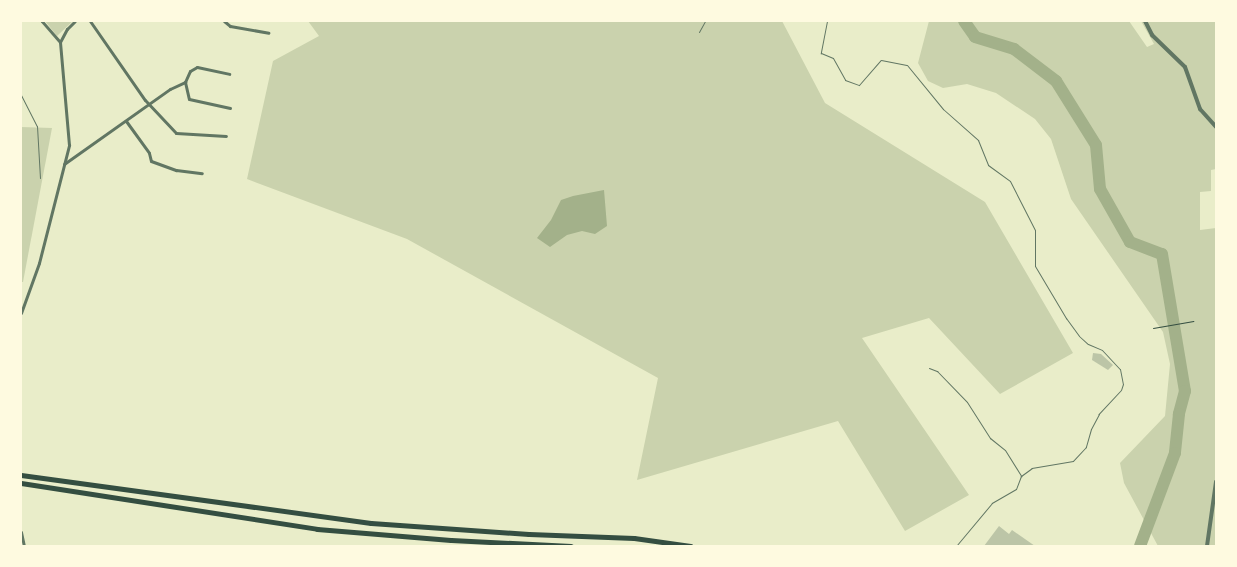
<!DOCTYPE html>
<html>
<head>
<meta charset="utf-8">
<style>
  body { margin:0 }
  #map { position:relative; width:1237px; height:567px; overflow:hidden; background:#e9edc9; font-family:"Source Sans 3",sans-serif }
  div>[style] { position:absolute }
  [style*='--x'] { left:calc(var(--x)*1px); top:calc(var(--y)*1px); width:calc(var(--w)*1px); rotate:calc(var(--a)*1deg) }
  .green>* { inset:0; background:#cad2ad }
  .water>* { inset:0; background:#a3b18a }
  .river>* { height:12px; margin:-6px; padding:0 6px; transform-origin:6px; border-radius:6px; background:#a3b18a }
  .building>* { inset:0; background:#bcc5a7 }
  .path>* { height:1px; margin:-0.5px; padding:0 0.5px; transform-origin:0.5px; border-radius:0.5px; background:#344e41 }
  .service>* { height:1px; margin:-0.5px; padding:0 0.5px; transform-origin:0.5px; border-radius:0.5px; background:#617663 }
  .minor>* { height:3px; margin:-1.5px; padding:0 1.5px; transform-origin:1.5px; border-radius:1.5px; background:#617663 }
  .tertiary>* { height:4px; margin:-2px; padding:0 2px; transform-origin:2px; border-radius:2px; background:#617663 }
  .primary>* { height:5px; margin:-2.5px; padding:0 2.5px; transform-origin:2.5px; border-radius:2.5px; background:#344e41 }
  span { translate:-50% -50%; white-space:nowrap; text-align:center; line-height:1.15; -webkit-text-stroke:4px #fefae0; paint-order:stroke }
  .frame { position:absolute; inset:0; border:22px solid #fefae0; pointer-events:none }
</style>
</head>
<body>
<div id="map">
  <div class="green">
    <div style="clip-path:polygon(45px 21px,73px 21px,57px 36px)"></div>
    <div style="clip-path:polygon(308px 21px,782px 21px,825px 103px,985px 202px,1073px 353px,1000px 394px,929px 318px,862px 338px,969px 495px,905px 531px,838px 421px,637px 480px,658px 378px,407px 239px,247px 179px,273px 61px,319px 36px)"></div>
    <div style="clip-path:polygon(929px 21px,1129px 21px,1147px 47px,1154px 44px,1141px 21px,1216px 21px,1216px 169px,1211px 170px,1211px 191px,1200px 192px,1200px 230px,1216px 228px,1216px 546px,1158px 546px,1124px 483px,1120px 463px,1165px 416px,1170px 364px,1163px 332px,1071px 199px,1051px 139px,1035px 119px,996px 93px,967px 84px,943px 88px,928px 81px,918px 63px)"></div>
    <div style="clip-path:polygon(21px 127px,52px 128px,23px 282px,21px 282px)"></div>
  </div>
  <div class="water">
    <div style="clip-path:polygon(604px 190px,607px 226px,595px 234px,582px 231px,567px 235px,550px 247px,537px 238px,551px 220px,561px 200px,573px 196px)"></div>
  </div>
  <div class="river">
    <div style="--x:964;--y:21;--w:19;--a:55"></div>
    <div style="--x:975;--y:37;--w:41;--a:17.1"></div>
    <div style="--x:1014;--y:49;--w:53;--a:37.3"></div>
    <div style="--x:1056;--y:81;--w:75;--a:58"></div>
    <div style="--x:1096;--y:145;--w:44;--a:84.8"></div>
    <div style="--x:1100;--y:189;--w:61;--a:60.5"></div>
    <div style="--x:1130;--y:242;--w:34;--a:21"></div>
    <div style="--x:1162;--y:254;--w:139;--a:80.5"></div>
    <div style="--x:1185;--y:391;--w:24;--a:105"></div>
    <div style="--x:1179;--y:414;--w:39;--a:96"></div>
    <div style="--x:1175;--y:453;--w:99;--a:110.6"></div>
  </div>
  <div class="building">
    <div style="clip-path:polygon(1093px 353px,1101px 354px,1113px 365px,1108px 370px,1092px 360px)"></div>
    <div style="clip-path:polygon(999px 526px,1009px 534px,1012px 530px,1035px 546px,984px 546px)"></div>
  </div>
  <div class="path">
    <div style="--x:1153;--y:328;--w:41;--a:-9.9"></div>
  </div>
  <div class="service">
    <div style="--x:827;--y:21;--w:33;--a:101"></div>
    <div style="--x:821;--y:53;--w:13;--a:23"></div>
    <div style="--x:833;--y:58;--w:25;--a:61"></div>
    <div style="--x:845;--y:80;--w:15;--a:20"></div>
    <div style="--x:859;--y:85;--w:33;--a:-49"></div>
    <div style="--x:881;--y:60;--w:26;--a:11"></div>
    <div style="--x:907;--y:65;--w:57;--a:50.7"></div>
    <div style="--x:943;--y:109;--w:47;--a:41.5"></div>
    <div style="--x:978;--y:140;--w:27;--a:68"></div>
    <div style="--x:988;--y:165;--w:27;--a:36"></div>
    <div style="--x:1010;--y:181;--w:55;--a:63"></div>
    <div style="--x:1035;--y:230;--w:36;--a:90"></div>
    <div style="--x:1035;--y:266;--w:61;--a:59.2"></div>
    <div style="--x:1066;--y:318;--w:22;--a:54"></div>
    <div style="--x:1079;--y:336;--w:12;--a:42"></div>
    <div style="--x:1088;--y:344;--w:15;--a:23"></div>
    <div style="--x:1102;--y:350;--w:26;--a:47"></div>
    <div style="--x:1120;--y:369;--w:15;--a:79"></div>
    <div style="--x:1123;--y:384;--w:6;--a:108"></div>
    <div style="--x:1121;--y:390;--w:33;--a:133"></div>
    <div style="--x:1099;--y:414;--w:17;--a:118"></div>
    <div style="--x:1091;--y:429;--w:19;--a:106"></div>
    <div style="--x:1086;--y:447;--w:19;--a:133"></div>
    <div style="--x:1073;--y:461;--w:42;--a:170.3"></div>
    <div style="--x:1032;--y:468;--w:14;--a:144"></div>
    <div style="--x:699;--y:32;--w:13;--a:-61"></div>
    <div style="--x:21;--y:95;--w:35;--a:63"></div>
    <div style="--x:37;--y:126;--w:52;--a:86.7"></div>
    <div style="--x:929;--y:368;--w:9;--a:21"></div>
    <div style="--x:937;--y:371;--w:43;--a:45.9"></div>
    <div style="--x:967;--y:402;--w:43;--a:57.4"></div>
    <div style="--x:990;--y:438;--w:19;--a:39"></div>
    <div style="--x:1005;--y:450;--w:31;--a:58"></div>
    <div style="--x:1021;--y:476;--w:14;--a:111"></div>
    <div style="--x:1016;--y:489;--w:28;--a:150"></div>
    <div style="--x:992;--y:503;--w:56;--a:129.9"></div>
  </div>
  <div class="minor">
    <div style="--x:90;--y:21;--w:96;--a:55.2"></div>
    <div style="--x:145;--y:100;--w:45;--a:46.8"></div>
    <div style="--x:176;--y:133;--w:50;--a:3.4"></div>
    <div style="--x:224;--y:21;--w:8;--a:40"></div>
    <div style="--x:230;--y:26;--w:39;--a:10"></div>
    <div style="--x:60;--y:42;--w:15;--a:-62"></div>
    <div style="--x:67;--y:29;--w:11;--a:-45"></div>
    <div style="--x:185;--y:82;--w:17;--a:77"></div>
    <div style="--x:189;--y:99;--w:42;--a:12.4"></div>
    <div style="--x:185;--y:82;--w:12;--a:-66"></div>
    <div style="--x:190;--y:71;--w:8;--a:-30"></div>
    <div style="--x:197;--y:67;--w:33;--a:12"></div>
    <div style="--x:126;--y:121;--w:39;--a:54"></div>
    <div style="--x:149;--y:153;--w:8;--a:76"></div>
    <div style="--x:151;--y:161;--w:27;--a:20"></div>
    <div style="--x:176;--y:170;--w:26;--a:7"></div>
    <div style="--x:64;--y:164;--w:130;--a:-35.3"></div>
    <div style="--x:170;--y:89;--w:17;--a:-25"></div>
    <div style="--x:21;--y:313;--w:53;--a:-70.2"></div>
    <div style="--x:39;--y:263;--w:122;--a:-75.7"></div>
    <div style="--x:69;--y:145;--w:103;--a:-95"></div>
    <div style="--x:60;--y:42;--w:28;--a:-131"></div>
    <div style="--x:21;--y:532;--w:14;--a:78"></div>
  </div>
  <div class="tertiary">
    <div style="--x:1145;--y:21;--w:16;--a:63"></div>
    <div style="--x:1152;--y:35;--w:46;--a:44.1"></div>
    <div style="--x:1185;--y:67;--w:45;--a:70.3"></div>
    <div style="--x:1200;--y:109;--w:24;--a:48"></div>
    <div style="--x:1207;--y:546;--w:65;--a:-82"></div>
  </div>
  <div class="primary">
    <div style="--x:21;--y:475;--w:353;--a:7.8"></div>
    <div style="--x:371;--y:523;--w:158;--a:4"></div>
    <div style="--x:529;--y:534;--w:105;--a:2.2"></div>
    <div style="--x:634;--y:538;--w:57;--a:8.1"></div>
    <div style="--x:21;--y:483;--w:300;--a:8.8"></div>
    <div style="--x:317;--y:529;--w:134;--a:4.7"></div>
    <div style="--x:451;--y:540;--w:120;--a:2.9"></div>
  </div>
  <div class="frame"></div>
</div>
</body>
</html>
